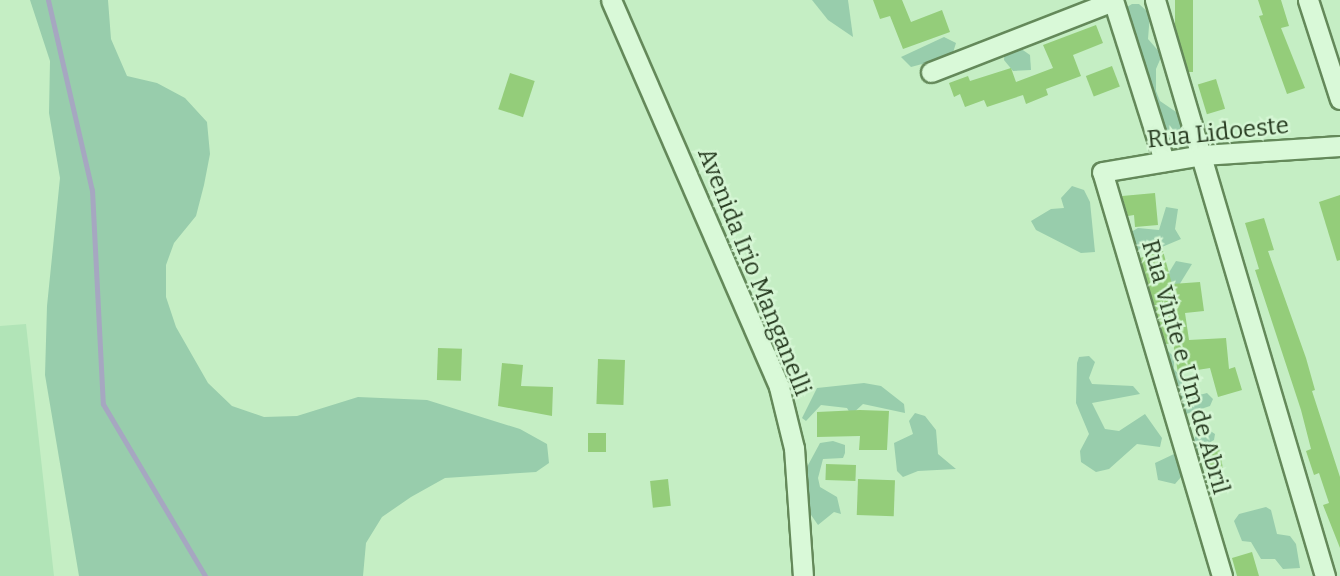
<!DOCTYPE html>
<html>
<head>
<meta charset="utf-8">
<style>
  body { margin:0 }
  #map { position:relative; width:1340px; height:576px; overflow:hidden; background:#c5eec4; font-family:Bitter,serif }
  div>[style] { position:absolute }
  [style*='--x'] { left:calc(var(--x)*1px); top:calc(var(--y)*1px); width:calc(var(--w)*1px); rotate:calc(var(--a)*1deg) }
  .farmland>* { inset:0; background:#b1e4b7 }
  .green>* { inset:0; background:#98cdac }
  .stream>* { height:5px; margin:-2.5px; padding:0 2.5px; transform-origin:2.5px; border-radius:2.5px; background:#a6a7c1 }
  .building>* { inset:0; background:#94cd7a; transform-origin:0 0 }
  .roads { filter:drop-shadow(2px 0 #64895a) drop-shadow(-2px 0 #64895a) drop-shadow(0 2px #64895a) drop-shadow(0 -2px #64895a) }
  .minor>* { height:19px; margin:-9.5px; padding:0 9.5px; transform-origin:9.5px; border-radius:9.5px; background:#d9f9d8 }
  span { translate:-50% -50%; white-space:nowrap; text-align:center; line-height:1.15; -webkit-text-stroke:5px #d5f6d4; paint-order:stroke }
  .street-label { font-size:24px; color:#25391e }
</style>
</head>
<body>
<div id="map">
  <div class="farmland">
    <div style="clip-path:polygon(26px 324px,54px 576px,0 576px,0 326px)"></div>
  </div>
  <div class="green">
    <div style="clip-path:polygon(30px 0,108px 0,111px 39px,127px 76px,157px 83px,185px 98px,207px 122px,210px 154px,204px 185px,196px 216px,174px 243px,166px 265px,166px 297px,176px 327px,208px 383px,232px 406px,264px 417px,297px 416px,358px 397px,427px 400px,520px 429px,547px 444px,549px 463px,536px 472px,445px 478px,411px 497px,382px 517px,366px 543px,363px 576px,79px 576px,45px 375px,47px 306px,60px 178px,49px 113px,50px 61px)"></div>
    <div style="clip-path:polygon(812px 0,848px 0,853px 37px,828px 20px)"></div>
    <div style="clip-path:polygon(1132px 4px,1139px 4px,1150px 14px,1148px 39px,1162px 55px,1156px 69px,1156px 91px,1160px 101px,1182px 116px,1186px 125px,1178px 140px,1165px 139px,1122px 10px)"></div>
    <div style="clip-path:polygon(944px 37px,956px 43px,952px 56px,911px 67px,901px 57px)"></div>
    <div style="clip-path:polygon(1005px 46px,1017px 46px,1030px 55px,1031px 70px,1013px 71px,1004px 60px)"></div>
    <div style="clip-path:polygon(1072px 186px,1084px 190px,1090px 202px,1095px 252px,1081px 253px,1036px 230px,1031px 221px,1051px 209px,1064px 208px,1061px 198px)"></div>
    <div style="clip-path:polygon(1166px 207px,1178px 209px,1175px 229px,1181px 239px,1162px 247px,1150px 242px,1141px 251px,1136px 249px,1131px 232px,1138px 228px,1159px 230px)"></div>
    <div style="clip-path:polygon(1176px 261px,1192px 264px,1176px 290px,1165px 279px)"></div>
    <div style="clip-path:polygon(1167px 350px,1174px 357px,1174px 369px,1183px 380px,1180px 392px,1188px 398px,1207px 393px,1213px 399px,1210px 406px,1183px 415px,1163px 352px)"></div>
    <div style="clip-path:polygon(1089px 356px,1095px 362px,1089px 378px,1092px 384px,1133px 386px,1140px 394px,1092px 403px,1105px 429px,1119px 431px,1145px 414px,1162px 438px,1160px 447px,1137px 444px,1109px 469px,1096px 472px,1081px 462px,1080px 451px,1089px 434px,1076px 403px,1077px 363px,1079px 357px)"></div>
    <div style="clip-path:polygon(864px 383px,881px 386px,904px 404px,905px 413px,863px 404px,851px 415px,847px 408px,821px 405px,806px 421px,802px 418px,817px 388px)"></div>
    <div style="clip-path:polygon(915px 413px,925px 416px,936px 430px,938px 454px,956px 469px,918px 471px,903px 477px,897px 471px,894px 443px,913px 434px,909px 421px)"></div>
    <div style="clip-path:polygon(1201px 425px,1215px 434px,1214px 440px,1198px 449px,1195px 461px,1175px 484px,1158px 480px,1155px 463px,1191px 446px)"></div>
    <div style="clip-path:polygon(833px 441px,845px 445px,845px 453px,843px 458px,823px 459px,818px 478px,820px 487px,837px 497px,841px 514px,834px 512px,818px 525px,809px 512px,807px 467px,820px 443px)"></div>
    <div style="clip-path:polygon(1266px 507px,1271px 510px,1277px 534px,1290px 536px,1296px 544px,1300px 568px,1283px 569px,1275px 559px,1261px 559px,1251px 542px,1242px 541px,1234px 521px,1239px 514px)"></div>
  </div>
  <div class="stream">
    <div style="--x:48;--y:0;--w:195;--a:77"></div>
    <div style="--x:92;--y:190;--w:214;--a:87.1"></div>
    <div style="--x:103;--y:404;--w:200;--a:59.3"></div>
  </div>
  <div class="building">
    <div style="clip-path:polygon(873px 0,902px 0,911px 22px,942px 10px,950px 32px,903px 49px,890px 16px,880px 19px)"></div>
    <div style="left:1175px;top:0;width:18px;height:72px"></div>
    <div style="clip-path:polygon(1258px 0,1281px 0,1289px 26px,1281px 28px,1305px 88px,1287px 94px,1259px 16px,1263px 15px)"></div>
    <div style="clip-path:polygon(1096px 25px,1103px 43px,1073px 55px,1081px 76px,1046px 89px,1048px 95px,1026px 104px,1023px 95px,987px 107px,984px 100px,965px 107px,960px 94px,954px 97px,949px 83px,968px 76px,970px 81px,1011px 68px,1016px 82px,1053px 68px,1043px 45px)"></div>
    <div style="left:1112px;top:66px;width:22px;height:28px;rotate:69deg"></div>
    <div style="left:510px;top:73px;width:26px;height:38px;rotate:18deg"></div>
    <div style="left:1216px;top:79px;width:31px;height:19px;rotate:73deg"></div>
    <div style="clip-path:polygon(1155px 193px,1158px 225px,1135px 227px,1134px 215px,1128px 216px,1122px 196px)"></div>
    <div style="clip-path:polygon(1340px 195px,1340px 260px,1337px 261px,1319px 202px)"></div>
    <div style="clip-path:polygon(1264px 218px,1274px 250px,1268px 251px,1306px 358px,1315px 390px,1312px 391px,1340px 477px,1340px 548px,1323px 505px,1329px 503px,1319px 473px,1314px 475px,1306px 451px,1311px 449px,1301px 410px,1255px 270px,1259px 269px,1245px 223px)"></div>
    <div style="clip-path:polygon(1163px 251px,1172px 284px,1200px 282px,1204px 311px,1185px 313px,1189px 340px,1226px 338px,1229px 369px,1235px 367px,1242px 390px,1218px 397px,1210px 368px,1178px 373px,1173px 343px,1166px 344px,1140px 258px)"></div>
    <div style="left:438px;top:348px;width:24px;height:32px;rotate:2deg"></div>
    <div style="left:598px;top:359px;width:27px;height:45px;rotate:2deg"></div>
    <div style="clip-path:polygon(502px 363px,523px 365px,521px 386px,553px 387px,552px 416px,498px 406px)"></div>
    <div style="clip-path:polygon(860px 410px,889px 411px,887px 450px,859px 450px,860px 436px,817px 437px,817px 412px)"></div>
    <div style="left:588px;top:433px;width:18px;height:19px"></div>
    <div style="left:1219px;top:448px;width:21px;height:16px;rotate:79deg"></div>
    <div style="left:826px;top:464px;width:30px;height:16px;rotate:2deg"></div>
    <div style="left:668px;top:479px;width:27px;height:18px;rotate:84deg"></div>
    <div style="left:858px;top:479px;width:37px;height:36px;rotate:2deg"></div>
    <div style="clip-path:polygon(1252px 552px,1259px 576px,1237px 576px,1232px 558px)"></div>
  </div>
  <div class="roads">
    <div class="minor">
      <div style="--x:611;--y:0;--w:422;--a:66.5"></div>
      <div style="--x:779;--y:387;--w:63;--a:76.2"></div>
      <div style="--x:794;--y:448;--w:128;--a:86"></div>
      <div style="--x:1113;--y:0;--w:169;--a:72.4"></div>
      <div style="--x:1155;--y:0;--w:601;--a:73.56"></div>
      <div style="--x:1308;--y:0;--w:104;--a:72.1"></div>
      <div style="--x:931;--y:72;--w:195;--a:-21.3"></div>
      <div style="--x:1222;--y:576;--w:421;--a:-106.5"></div>
      <div style="--x:1102;--y:172;--w:101;--a:-9.6"></div>
      <div style="--x:1202;--y:155;--w:138;--a:-3.7"></div>
    </div>
  </div>
  <div class="street-label">
    <span style="left:1218px;top:133px;rotate:-6deg">Rua Lidoeste</span>
    <span style="left:754px;top:272px;rotate:68deg">Avenida Irio Manganelli</span>
    <span style="left:1185px;top:367px;rotate:74deg">Rua Vinte e Um de Abril</span>
  </div>
</div>
</body>
</html>
